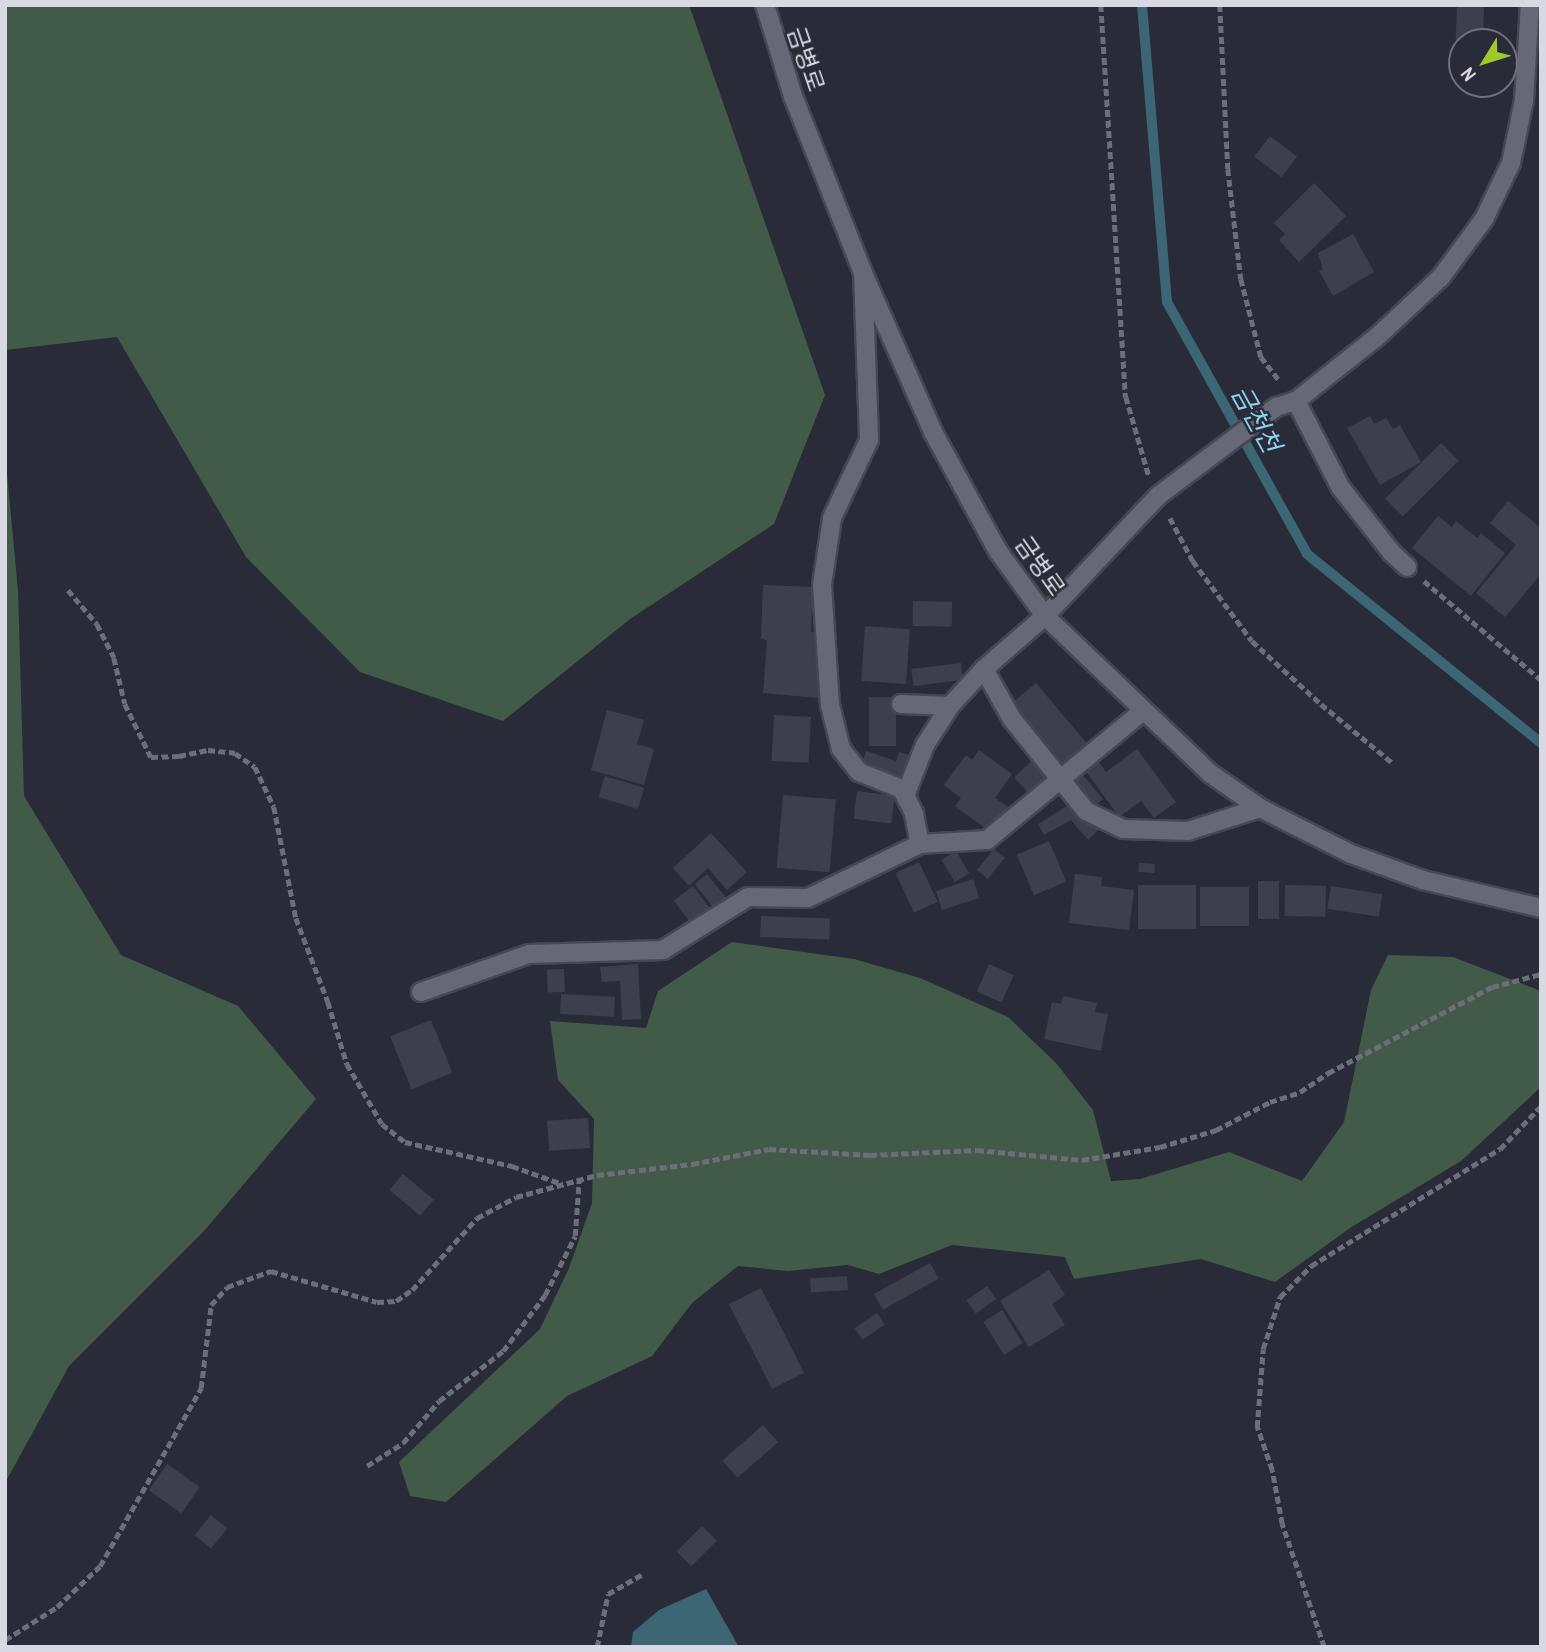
<!DOCTYPE html>
<html>
<head>
<meta charset="utf-8">
<style>
  body { margin:0 }
  #map { position:relative; width:1546px; height:1652px; overflow:hidden; background:#2a2b38; font-family:"Archivo Narrow","Noto Sans KR",sans-serif }
  div>[style] { position:absolute }
  [style*='--x'] { left:calc(var(--x)*1px); top:calc(var(--y)*1px); width:calc(var(--w)*1px); rotate:calc(var(--a)*1deg) }
  .green>* { inset:0; background:#415b48 }
  .water>* { inset:0; background:#3d6675 }
  .stream>* { height:10px; margin:-5px; padding:0 5px; transform-origin:5px; border-radius:5px; background:#3d6675 }
  .building>* { inset:0; background:#3e3f4d; transform-origin:0 0 }
  .path>* { height:4.5px; margin-top:-2.25px; transform-origin:0; background:repeating-linear-gradient(90deg,#6d6e79 0 7px,transparent 0 10.5px) }
  .roads { filter:drop-shadow(2px 0 #464752) drop-shadow(-2px 0 #464752) drop-shadow(0 2px #464752) drop-shadow(0 -2px #464752) }
  .street>* { height:18px; margin:-9px; padding:0 9px; transform-origin:9px; border-radius:9px; background:#676877 }
  .secondary>* { height:18px; margin:-9px; padding:0 9px; transform-origin:9px; border-radius:9px; background:#676877 }
  span { translate:-50% -50%; white-space:nowrap; text-align:center; line-height:1.15; -webkit-text-stroke:5px #2a2b38; paint-order:stroke }
  .street-label { font-size:24px; color:#d8d9e2 }
  .water-label { font-size:26px; color:#8ad2ed; font-style:italic }
  .frame { position:absolute; inset:0; border:7px solid #d8d9e2; pointer-events:none }
  .north { position:absolute; left:1448px; top:28px; width:70px; height:70px; box-sizing:border-box; background:#2a2b38; border:2px solid #70717c; border-radius:50%; rotate:232deg; font-size:19px; font-weight:700; line-height:28px; text-align:center; color:#d8d9e2 }
  .north::after { content:''; display:block; margin:auto; width:24px; height:32px; background:#a0c92c; clip-path:polygon(50% 0,100% 100%,50% 72%,0 100%) }
</style>
</head>
<body>
<div id="map">
  <div class="green">
    <div style="clip-path:polygon(5px 5px,689px 5px,825px 395px,774px 524px,630px 619px,503px 721px,360px 672px,246px 557px,117px 337px,5px 350px)"></div>
    <div style="clip-path:polygon(5px 451px,18px 591px,24px 796px,121px 955px,238px 1006px,316px 1099px,204px 1231px,69px 1366px,5px 1483px)"></div>
    <div style="clip-path:polygon(732px 942px,854px 959px,920px 978px,1008px 1017px,1056px 1063px,1093px 1110px,1111px 1181px,1140px 1179px,1229px 1152px,1302px 1181px,1344px 1122px,1371px 990px,1388px 955px,1453px 957px,1541px 991px,1541px 1087px,1461px 1161px,1350px 1228px,1275px 1282px,1201px 1259px,1074px 1279px,1065px 1257px,952px 1245px,879px 1274px,848px 1265px,788px 1271px,738px 1266px,692px 1303px,652px 1356px,567px 1396px,446px 1502px,410px 1496px,399px 1462px,540px 1329px,569px 1268px,592px 1203px,594px 1119px,558px 1080px,550px 1021px,646px 1028px,658px 991px)"></div>
  </div>
  <div class="water">
    <div style="clip-path:polygon(706px 1589px,739px 1647px,631px 1647px,633px 1632px,659px 1610px)"></div>
  </div>
  <div class="stream">
    <div style="--x:1142;--y:5;--w:298;--a:85.2"></div>
    <div style="--x:1167;--y:302;--w:288;--a:60.9"></div>
    <div style="--x:1307;--y:554;--w:301;--a:38.9"></div>
  </div>
  <div class="building">
    <div style="clip-path:polygon(1457px 5px,1484px 5px,1483px 42px,1462px 42px,1462px 59px,1455px 59px)"></div>
    <div style="left:1270px;top:136px;width:34px;height:26px;rotate:37deg"></div>
    <div style="clip-path:polygon(1314px 183px,1346px 216px,1299px 262px,1279px 240px,1285px 234px,1274px 223px)"></div>
    <div style="clip-path:polygon(1353px 234px,1374px 272px,1333px 296px,1319px 271px,1323px 269px,1318px 253px)"></div>
    <div style="clip-path:polygon(1370px 416px,1374px 424px,1386px 418px,1393px 429px,1400px 425px,1421px 462px,1380px 485px,1347px 428px)"></div>
    <div style="left:1441px;top:443px;width:25px;height:79px;rotate:45deg"></div>
    <div style="clip-path:polygon(1508px 501px,1541px 528px,1541px 574px,1505px 617px,1476px 593px,1516px 545px,1490px 523px)"></div>
    <div style="clip-path:polygon(1438px 516px,1452px 527px,1456px 521px,1477px 538px,1481px 533px,1505px 553px,1471px 596px,1412px 548px)"></div>
    <div style="clip-path:polygon(763px 585px,813px 587px,811px 632px,823px 633px,818px 698px,763px 693px,767px 641px,761px 638px)"></div>
    <div style="left:913px;top:601px;width:39px;height:25px;rotate:1deg"></div>
    <div style="left:865px;top:626px;width:45px;height:55px;rotate:4deg"></div>
    <div style="left:961px;top:663px;width:17px;height:50px;rotate:83deg"></div>
    <div style="left:1036px;top:683px;width:80px;height:37px;rotate:50deg"></div>
    <div style="left:896px;top:697px;width:49px;height:27px;rotate:90deg"></div>
    <div style="clip-path:polygon(607px 710px,644px 720px,637px 744px,654px 749px,644px 785px,591px 770px)"></div>
    <div style="left:774px;top:715px;width:37px;height:46px;rotate:3deg"></div>
    <div style="clip-path:polygon(1137px 749px,1176px 802px,1154px 818px,1141px 801px,1119px 817px,1083px 767px,1096px 758px,1106px 772px)"></div>
    <div style="clip-path:polygon(979px 750px,1012px 774px,995px 798px,1011px 809px,993px 834px,955px 806px,961px 798px,944px 785px,966px 755px,972px 760px)"></div>
    <div style="clip-path:polygon(866px 751px,896px 761px,899px 752px,916px 757px,906px 786px,860px 771px)"></div>
    <div style="left:1036px;top:757px;width:22px;height:30px;rotate:47deg"></div>
    <div style="left:1081px;top:773px;width:34px;height:16px;rotate:50deg"></div>
    <div style="left:605px;top:776px;width:41px;height:22px;rotate:17deg"></div>
    <div style="left:857px;top:791px;width:38px;height:28px;rotate:7deg"></div>
    <div style="left:783px;top:795px;width:53px;height:73px;rotate:5deg"></div>
    <div style="clip-path:polygon(1075px 801px,1098px 830px,1088px 840px,1071px 820px,1044px 835px,1038px 824px)"></div>
    <div style="clip-path:polygon(711px 833px,747px 872px,727px 890px,708px 868px,689px 886px,673px 868px)"></div>
    <div style="left:1049px;top:841px;width:44px;height:35px;rotate:67deg"></div>
    <div style="left:994px;top:849px;width:14px;height:27px;rotate:39deg"></div>
    <div style="left:956px;top:851px;width:26px;height:17px;rotate:59deg"></div>
    <div style="left:919px;top:862px;width:44px;height:26px;rotate:65deg"></div>
    <div style="left:1139px;top:863px;width:16px;height:9px;rotate:4deg"></div>
    <div style="left:707px;top:874px;width:32px;height:16px;rotate:51deg"></div>
    <div style="clip-path:polygon(1075px 874px,1102px 877px,1101px 886px,1134px 890px,1129px 930px,1069px 923px)"></div>
    <div style="left:973px;top:879px;width:20px;height:39px;rotate:72deg"></div>
    <div style="left:1258px;top:881px;width:21px;height:38px"></div>
    <div style="left:1138px;top:885px;width:58px;height:44px"></div>
    <div style="left:1285px;top:885px;width:41px;height:31px;rotate:1deg"></div>
    <div style="left:693px;top:886px;width:30px;height:24px;rotate:53deg"></div>
    <div style="left:1331px;top:886px;width:52px;height:23px;rotate:9deg"></div>
    <div style="left:1200px;top:887px;width:49px;height:39px"></div>
    <div style="left:761px;top:916px;width:69px;height:21px;rotate:2deg"></div>
    <div style="clip-path:polygon(638px 964px,641px 1019px,622px 1020px,620px 981px,602px 982px,600px 967px)"></div>
    <div style="left:989px;top:964px;width:27px;height:30px;rotate:24deg"></div>
    <div style="left:564px;top:969px;width:23px;height:17px;rotate:88deg"></div>
    <div style="left:561px;top:994px;width:54px;height:20px;rotate:3deg"></div>
    <div style="clip-path:polygon(1063px 996px,1097px 1003px,1095px 1012px,1108px 1014px,1101px 1051px,1044px 1039px,1052px 1002px,1061px 1004px)"></div>
    <div style="left:431px;top:1020px;width:57px;height:44px;rotate:68deg"></div>
    <div style="left:588px;top:1118px;width:30px;height:41px;rotate:86deg"></div>
    <div style="left:403px;top:1174px;width:40px;height:21px;rotate:40deg"></div>
    <div style="left:930px;top:1263px;width:18px;height:64px;rotate:61deg"></div>
    <div style="clip-path:polygon(1049px 1270px,1065px 1295px,1052px 1304px,1065px 1325px,1029px 1347px,1000px 1301px)"></div>
    <div style="left:847px;top:1276px;width:14px;height:37px;rotate:86deg"></div>
    <div style="left:987px;top:1286px;width:16px;height:25px;rotate:55deg"></div>
    <div style="left:761px;top:1288px;width:95px;height:36px;rotate:63deg"></div>
    <div style="left:1002px;top:1310px;width:39px;height:22px;rotate:58deg"></div>
    <div style="left:877px;top:1313px;width:14px;height:27px;rotate:56deg"></div>
    <div style="left:763px;top:1425px;width:23px;height:54px;rotate:49deg"></div>
    <div style="left:167px;top:1464px;width:40px;height:32px;rotate:35deg"></div>
    <div style="left:211px;top:1515px;width:21px;height:26px;rotate:39deg"></div>
    <div style="left:702px;top:1526px;width:21px;height:36px;rotate:45deg"></div>
  </div>
  <div class="path">
    <div style="--x:1101;--y:5;--w:393;--a:86.4"></div>
    <div style="--x:1126;--y:397;--w:82;--a:73.8"></div>
    <div style="--x:1220;--y:5;--w:164;--a:87.2"></div>
    <div style="--x:1228;--y:169;--w:111;--a:83.3"></div>
    <div style="--x:1241;--y:279;--w:81;--a:75.6"></div>
    <div style="--x:1261;--y:357;--w:31;--a:52"></div>
    <div style="--x:1170;--y:518;--w:49;--a:61.9"></div>
    <div style="--x:1193;--y:561;--w:99;--a:53.6"></div>
    <div style="--x:1252;--y:641;--w:93;--a:42.4"></div>
    <div style="--x:1321;--y:704;--w:94;--a:39.4"></div>
    <div style="--x:1424;--y:581;--w:153;--a:40.2"></div>
    <div style="--x:68;--y:590;--w:45;--a:49.5"></div>
    <div style="--x:97;--y:624;--w:38;--a:63"></div>
    <div style="--x:114;--y:658;--w:47;--a:76.6"></div>
    <div style="--x:125;--y:704;--w:59;--a:63.9"></div>
    <div style="--x:151;--y:757;--w:28;--a:-2"></div>
    <div style="--x:179;--y:756;--w:30;--a:-12"></div>
    <div style="--x:208;--y:750;--w:27;--a:6"></div>
    <div style="--x:235;--y:753;--w:24;--a:35"></div>
    <div style="--x:255;--y:767;--w:44;--a:64.6"></div>
    <div style="--x:274;--y:807;--w:113;--a:78.8"></div>
    <div style="--x:296;--y:918;--w:90;--a:69.1"></div>
    <div style="--x:328;--y:1002;--w:65;--a:73"></div>
    <div style="--x:347;--y:1064;--w:69;--a:59.7"></div>
    <div style="--x:382;--y:1124;--w:29;--a:38"></div>
    <div style="--x:405;--y:1142;--w:110;--a:12.6"></div>
    <div style="--x:512;--y:1166;--w:53;--a:19.8"></div>
    <div style="--x:367;--y:1466;--w:43;--a:-32.6"></div>
    <div style="--x:403;--y:1443;--w:55;--a:-49.4"></div>
    <div style="--x:439;--y:1401;--w:81;--a:-38"></div>
    <div style="--x:503;--y:1351;--w:70;--a:-53.1"></div>
    <div style="--x:545;--y:1295;--w:66;--a:-63"></div>
    <div style="--x:575;--y:1236;--w:56;--a:-85.9"></div>
    <div style="--x:5;--y:1640;--w:62;--a:-32.4"></div>
    <div style="--x:57;--y:1607;--w:59;--a:-43.6"></div>
    <div style="--x:100;--y:1566;--w:205;--a:-60.4"></div>
    <div style="--x:201;--y:1388;--w:84;--a:-83.1"></div>
    <div style="--x:211;--y:1305;--w:24;--a:-48"></div>
    <div style="--x:227;--y:1287;--w:47;--a:-20"></div>
    <div style="--x:271;--y:1271;--w:110;--a:16.3"></div>
    <div style="--x:377;--y:1302;--w:19;--a:-3"></div>
    <div style="--x:396;--y:1301;--w:19;--a:-35"></div>
    <div style="--x:412;--y:1290;--w:97;--a:-47.9"></div>
    <div style="--x:477;--y:1218;--w:44;--a:-28.3"></div>
    <div style="--x:516;--y:1197;--w:84;--a:-15.2"></div>
    <div style="--x:597;--y:1175;--w:96;--a:-6.6"></div>
    <div style="--x:692;--y:1164;--w:78;--a:-11"></div>
    <div style="--x:769;--y:1149;--w:101;--a:3.4"></div>
    <div style="--x:870;--y:1155;--w:107;--a:-2.7"></div>
    <div style="--x:977;--y:1150;--w:105;--a:5.4"></div>
    <div style="--x:1082;--y:1160;--w:79;--a:-9.5"></div>
    <div style="--x:1160;--y:1147;--w:59;--a:-16.9"></div>
    <div style="--x:1216;--y:1130;--w:61;--a:-27.4"></div>
    <div style="--x:1270;--y:1102;--w:32;--a:-18"></div>
    <div style="--x:1300;--y:1092;--w:34;--a:-34"></div>
    <div style="--x:1328;--y:1073;--w:185;--a:-27.7"></div>
    <div style="--x:1492;--y:987;--w:51;--a:-14.9"></div>
    <div style="--x:597;--y:1647;--w:54;--a:-78.3"></div>
    <div style="--x:608;--y:1594;--w:39;--a:-30"></div>
    <div style="--x:1324;--y:1647;--w:130;--a:-108.9"></div>
    <div style="--x:1282;--y:1524;--w:55;--a:-100.5"></div>
    <div style="--x:1272;--y:1470;--w:46;--a:-109.2"></div>
    <div style="--x:1257;--y:1427;--w:78;--a:-85.6"></div>
    <div style="--x:1263;--y:1349;--w:55;--a:-71.9"></div>
    <div style="--x:1280;--y:1297;--w:44;--a:-45"></div>
    <div style="--x:1311;--y:1266;--w:222;--a:-31.8"></div>
    <div style="--x:1500;--y:1149;--w:59;--a:-46.4"></div>
  </div>
  <div class="roads">
    <div class="street">
      <div style="--x:863;--y:273;--w:167;--a:87.9"></div>
      <div style="--x:869;--y:440;--w:86;--a:115.4"></div>
      <div style="--x:832;--y:518;--w:68;--a:98.5"></div>
      <div style="--x:822;--y:585;--w:120;--a:86.2"></div>
      <div style="--x:830;--y:705;--w:45;--a:76"></div>
      <div style="--x:841;--y:749;--w:29;--a:52"></div>
      <div style="--x:859;--y:772;--w:46;--a:21.6"></div>
      <div style="--x:902;--y:789;--w:28;--a:64"></div>
      <div style="--x:914;--y:814;--w:31;--a:79"></div>
      <div style="--x:1296;--y:401;--w:98;--a:62.7"></div>
      <div style="--x:1341;--y:488;--w:81;--a:52"></div>
      <div style="--x:1391;--y:552;--w:22;--a:43"></div>
      <div style="--x:1276;--y:407;--w:21;--a:-17"></div>
      <div style="--x:1296;--y:401;--w:105;--a:-38.4"></div>
      <div style="--x:1378;--y:336;--w:86;--a:-43.1"></div>
      <div style="--x:1441;--y:277;--w:72;--a:-53.4"></div>
      <div style="--x:1484;--y:219;--w:62;--a:-64.3"></div>
      <div style="--x:1511;--y:163;--w:64;--a:-78.3"></div>
      <div style="--x:1524;--y:100;--w:95;--a:-86.4"></div>
      <div style="--x:1045;--y:616;--w:81;--a:139"></div>
      <div style="--x:984;--y:669;--w:57;--a:60.8"></div>
      <div style="--x:1012;--y:719;--w:118;--a:51.2"></div>
      <div style="--x:1086;--y:811;--w:41;--a:25.9"></div>
      <div style="--x:1123;--y:829;--w:65;--a:1.8"></div>
      <div style="--x:1188;--y:831;--w:76;--a:-17.7"></div>
      <div style="--x:901;--y:704;--w:49;--a:2.3"></div>
      <div style="--x:950;--y:706;--w:50;--a:-47.4"></div>
      <div style="--x:905;--y:796;--w:55;--a:-68.6"></div>
      <div style="--x:925;--y:745;--w:46;--a:-57.3"></div>
      <div style="--x:421;--y:992;--w:114;--a:-19.4"></div>
      <div style="--x:529;--y:954;--w:134;--a:-1.7"></div>
      <div style="--x:663;--y:950;--w:100;--a:-31.9"></div>
      <div style="--x:748;--y:897;--w:60;--a:1"></div>
      <div style="--x:808;--y:898;--w:124;--a:-25.7"></div>
      <div style="--x:920;--y:844;--w:67;--a:-3.4"></div>
      <div style="--x:987;--y:840;--w:202;--a:-39.6"></div>
    </div>
    <div class="secondary">
      <div style="--x:765;--y:5;--w:95;--a:72.9"></div>
      <div style="--x:793;--y:96;--w:190;--a:68.4"></div>
      <div style="--x:863;--y:273;--w:174;--a:66.2"></div>
      <div style="--x:933;--y:432;--w:136;--a:61.4"></div>
      <div style="--x:998;--y:551;--w:80;--a:54.1"></div>
      <div style="--x:1045;--y:616;--w:229;--a:43.6"></div>
      <div style="--x:1211;--y:774;--w:60;--a:34.8"></div>
      <div style="--x:1260;--y:808;--w:102;--a:26.8"></div>
      <div style="--x:1351;--y:854;--w:77;--a:19.9"></div>
      <div style="--x:1423;--y:880;--w:121;--a:13.3"></div>
      <div style="--x:1045;--y:616;--w:165;--a:-46.7"></div>
      <div style="--x:1158;--y:496;--w:148;--a:-37"></div>
    </div>
  </div>
  <div class="street-label">
    <span style="left:806px;top:59px;rotate:71deg">금병로</span>
    <span style="left:1040px;top:566px;rotate:55deg">금병로</span>
  </div>
  <div class="water-label">
    <span style="left:1256px;top:419px;rotate:61deg">금천천</span>
  </div>
  <div class="frame"></div>
  <div class="north">N</div>
</div>
</body>
</html>
